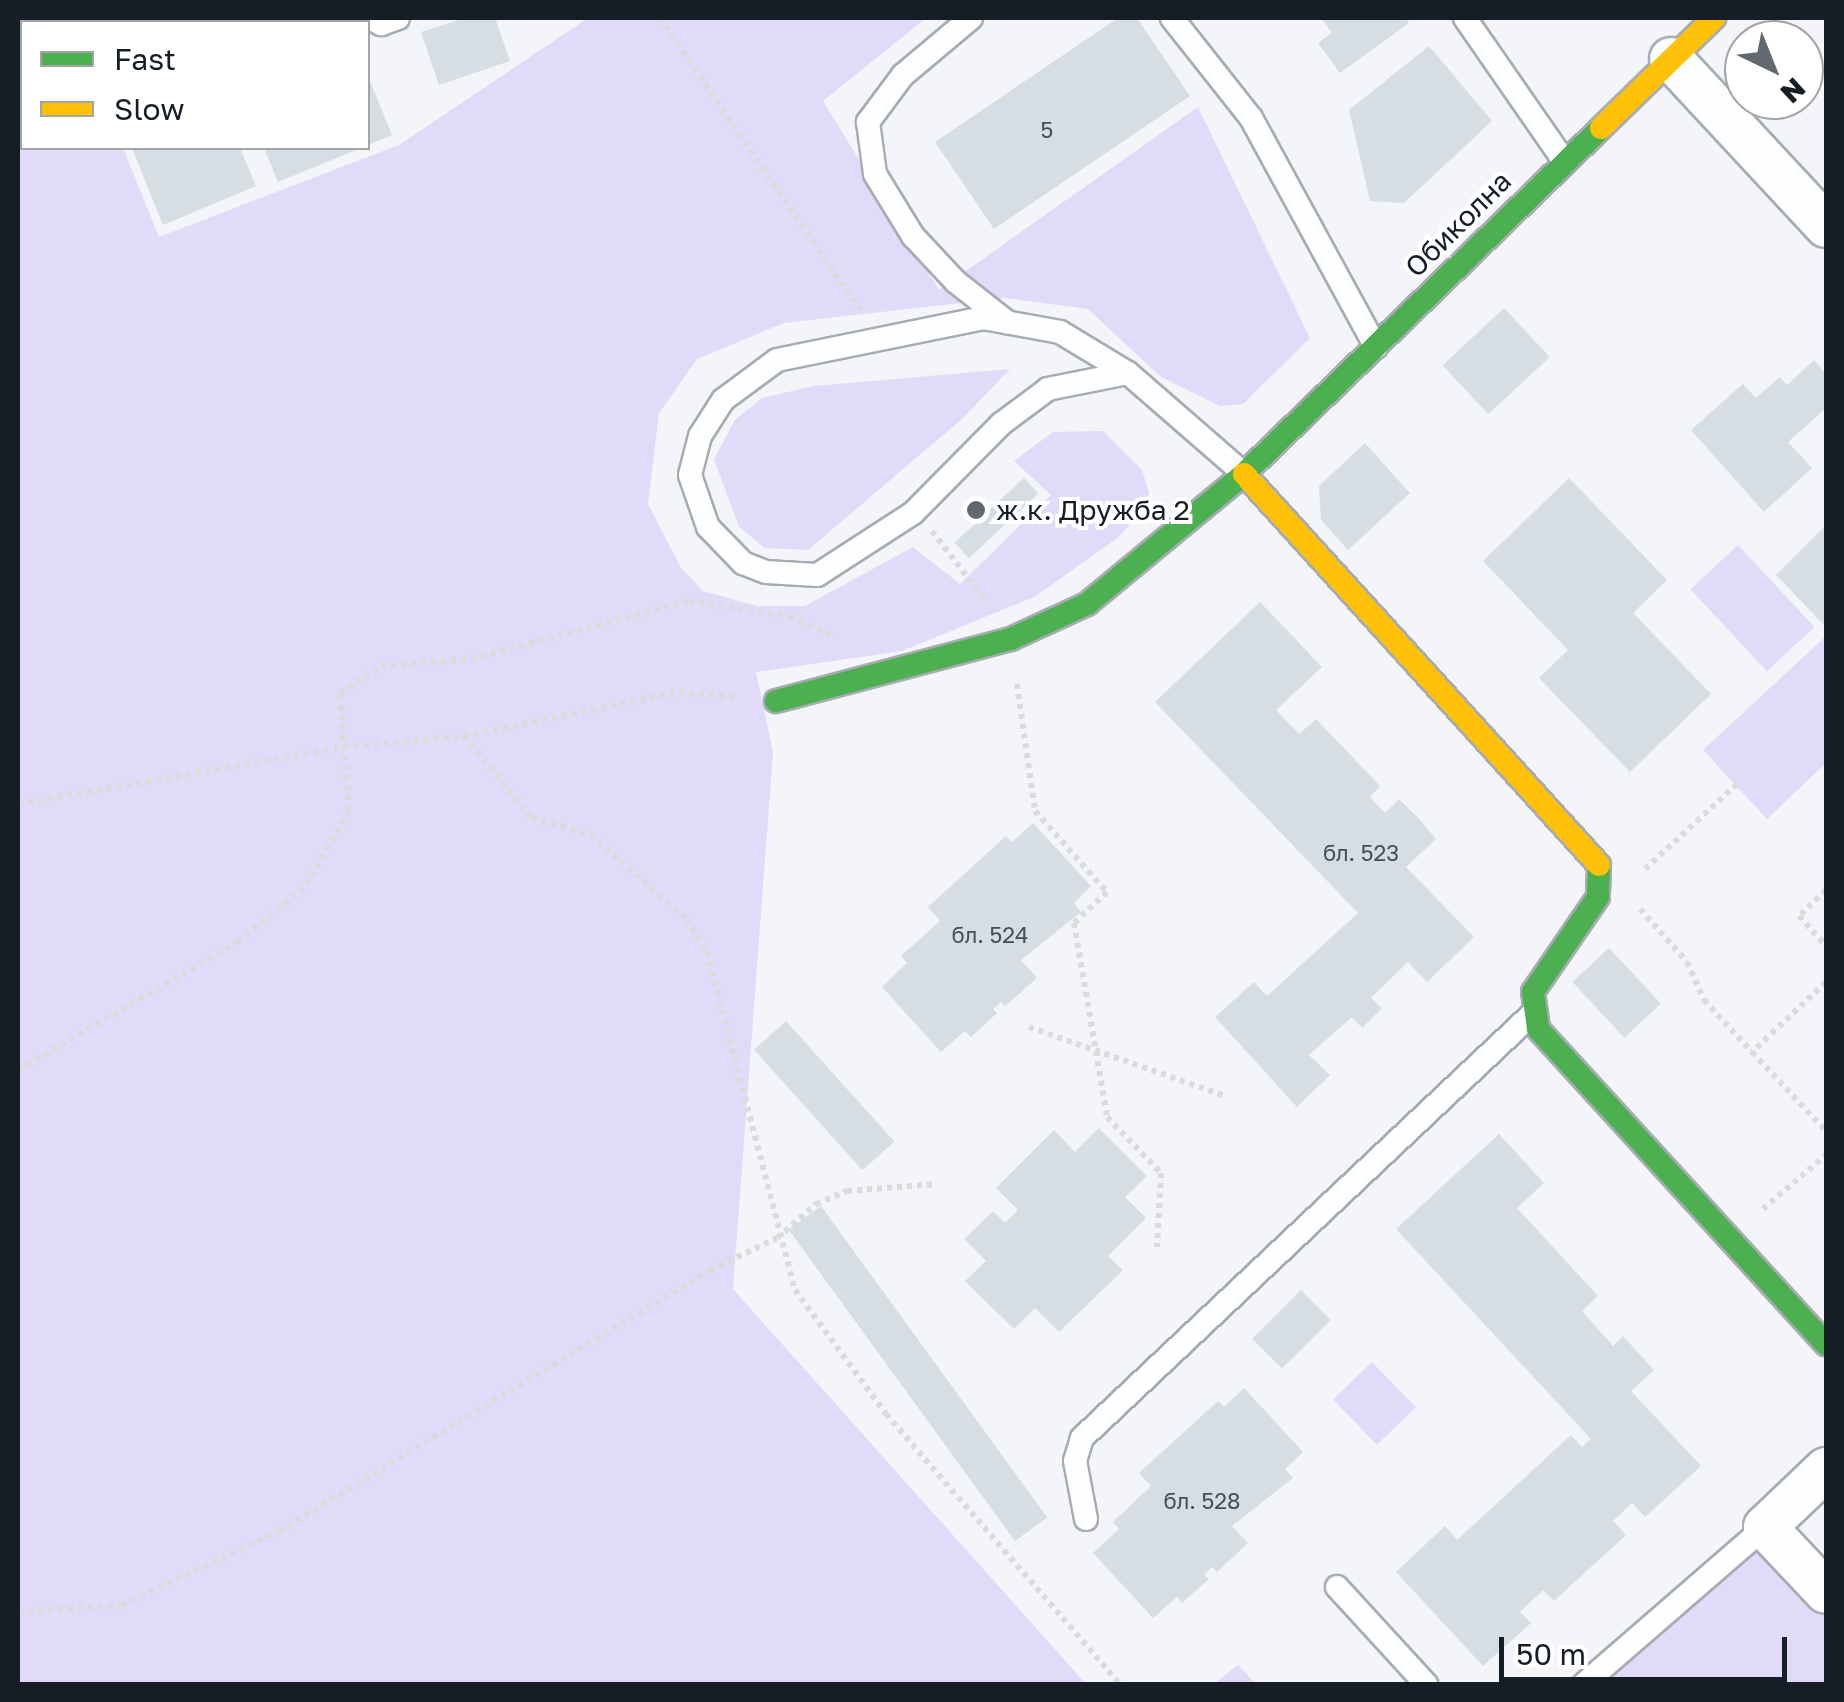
<!DOCTYPE html>
<html>
<head>
<meta charset="utf-8">
<style>
  body { margin:0 }
  #map { position:relative; width:1844px; height:1702px; overflow:hidden; background:#f3f5f8; font-family:"Golos Text",sans-serif }
  div>[style] { position:absolute }
  [style*='--x'] { left:calc(var(--x)*1px); top:calc(var(--y)*1px); width:calc(var(--w)*1px); rotate:calc(var(--a)*1deg) }
  .green>* { inset:0; background:#e1daf9; transform-origin:0 0 }
  .building>* { inset:0; background:#d7dee3; transform-origin:0 0 }
  .path>* { height:6px; margin-top:-3px; transform-origin:0; background:repeating-linear-gradient(90deg,#dadbdb 0 5px,transparent 0 10px) }
  .roads { filter:drop-shadow(2px 0 #a7acb2) drop-shadow(-2px 0 #a7acb2) drop-shadow(0 2px #a7acb2) drop-shadow(0 -2px #a7acb2) }
  .lane>* { height:22px; margin:-11px; padding:0 11px; transform-origin:11px; border-radius:11px; background:#fdfefe }
  .street>* { height:42px; margin:-21px; padding:0 21px; transform-origin:21px; border-radius:21px; background:#fdfefe }
  .fast>* { height:22px; margin:-11px; padding:0 11px; transform-origin:11px; border-radius:11px; background:#4caf50 }
  .slow>* { height:22px; margin:-11px; padding:0 11px; transform-origin:11px; border-radius:11px; background:#ffc107 }
  .dots>* { width:28px; height:28px; translate:-50% -50%; box-sizing:border-box; border:5px solid #fff; border-radius:50% }
  span { translate:-50% -50%; white-space:nowrap; text-align:center; line-height:1.15; -webkit-text-stroke:8px #fff; paint-order:stroke }
  .number-label { font-size:22px; color:#464e55 }
  .number-label span { -webkit-text-stroke-width:0 }
  .street-label { font-size:28px; color:#151e26 }
  .poi-label { font-size:28px; color:#151e26 }
  .left { translate:0 -50%; text-align:left }
  .frame { position:absolute; inset:0; border:20px solid #151e26; pointer-events:none }
  .legend { position:absolute; left:20px; top:20px; width:350px; height:130px; box-sizing:border-box; background:#fff; border:2px solid #a1a5a8; margin:0; padding:12px 18px; list-style:none; font-size:30px; color:#151e26 }
  .legend li { display:flex; align-items:center; gap:20px; height:50px }
  .legend b { width:50px; border:2px solid #a1a5a8 }
  .north { position:absolute; left:1724px; top:20px; width:100px; height:100px; box-sizing:border-box; background:#fff; border:2px solid #a1a5a8; border-radius:50%; rotate:137deg; font-size:28px; font-weight:700; line-height:40px; text-align:center; color:#151e26 }
  .north::after { content:''; display:block; margin:auto; width:35px; height:45px; background:#636970; clip-path:polygon(50% 0,100% 100%,50% 72%,0 100%) }
  .scale { position:absolute; left:1499px; top:1637px; width:288px; height:45px; box-sizing:border-box; border:5px solid #151e26; border-top:0; padding-left:12px; font-size:30px; line-height:35px; white-space:nowrap; color:#151e26; -webkit-text-stroke:8px #fff; paint-order:stroke }
</style>
</head>
<body>
<div id="map">
  <div class="green">
    <div style="clip-path:polygon(18px 18px,74px 22px,22px 22px,22px 148px,123px 148px,159px 237px,399px 145px,588px 18px,926px 18px,823px 101px,939px 290px,1198px 107px,1310px 338px,1243px 404px,1220px 406px,1161px 377px,1088px 309px,1005px 298px,784px 323px,697px 359px,659px 413px,648px 504px,681px 568px,703px 591px,757px 606px,805px 606px,913px 547px,960px 584px,1051px 495px,1014px 461px,1053px 432px,1103px 431px,1142px 470px,1151px 499px,1119px 537px,1034px 597px,902px 651px,756px 672px,773px 752px,733px 1289px,1086px 1684px,18px 1684px)"></div>
    <div style="clip-path:polygon(1010px 369px,962px 419px,808px 550px,765px 548px,739px 527px,714px 459px,735px 420px,762px 398px,814px 386px)"></div>
    <div style="left:1738px;top:545px;width:112px;height:65px;rotate:47deg"></div>
    <div style="clip-path:polygon(1824px 638px,1826px 763px,1767px 819px,1703px 750px)"></div>
    <div style="left:1372px;top:1362px;width:63px;height:54px;rotate:46deg"></div>
    <div style="clip-path:polygon(1765px 1527px,1826px 1592px,1826px 1684px,1601px 1684px)"></div>
    <div style="clip-path:polygon(1238px 1665px,1256px 1684px,1214px 1684px)"></div>
  </div>
  <div class="building">
    <div style="clip-path:polygon(465px 18px,495px 18px,510px 61px,439px 85px,421px 32px)"></div>
    <div style="clip-path:polygon(1118px 18px,1137px 18px,1190px 96px,994px 229px,935px 142px)"></div>
    <div style="clip-path:polygon(1321px 18px,1405px 18px,1409px 23px,1340px 73px,1318px 43px,1332px 33px)"></div>
    <div style="clip-path:polygon(1429px 46px,1492px 121px,1404px 203px,1370px 201px,1349px 110px)"></div>
    <div style="clip-path:polygon(368px 76px,392px 135px,368px 145px)"></div>
    <div style="clip-path:polygon(132px 148px,240px 148px,256px 186px,163px 225px)"></div>
    <div style="clip-path:polygon(264px 148px,361px 148px,278px 182px)"></div>
    <div style="left:1504px;top:308px;width:67px;height:84px;rotate:47deg"></div>
    <div style="clip-path:polygon(1814px 360px,1826px 374px,1826px 408px,1788px 442px,1812px 468px,1764px 512px,1691px 430px,1743px 384px,1756px 398px,1780px 377px,1787px 385px)"></div>
    <div style="clip-path:polygon(1365px 443px,1410px 493px,1348px 550px,1321px 520px,1319px 486px)"></div>
    <div style="left:1024px;top:478px;width:21px;height:95px;rotate:47deg"></div>
    <div style="clip-path:polygon(1569px 478px,1667px 580px,1633px 613px,1711px 694px,1630px 772px,1539px 678px,1568px 650px,1483px 561px)"></div>
    <div style="clip-path:polygon(1826px 525px,1826px 627px,1776px 575px)"></div>
    <div style="clip-path:polygon(1260px 602px,1322px 667px,1276px 710px,1299px 734px,1316px 719px,1380px 786px,1370px 797px,1385px 813px,1399px 799px,1421px 821px,1436px 839px,1406px 867px,1474px 937px,1427px 982px,1408px 962px,1371px 998px,1382px 1008px,1362px 1028px,1352px 1017px,1309px 1055px,1330px 1075px,1297px 1107px,1215px 1017px,1254px 982px,1267px 996px,1358px 913px,1155px 702px)"></div>
    <div style="clip-path:polygon(1033px 823px,1091px 886px,1074px 903px,1081px 912px,1021px 960px,1037px 978px,1005px 1006px,1001px 1002px,993px 1009px,997px 1013px,971px 1037px,965px 1031px,941px 1052px,882px 987px,907px 963px,901px 956px,940px 921px,928px 907px,1006px 836px,1012px 842px)"></div>
    <div style="left:1609px;top:948px;width:76px;height:50px;rotate:47deg"></div>
    <div style="left:786px;top:1021px;width:162px;height:43px;rotate:48deg"></div>
    <div style="clip-path:polygon(1099px 1128px,1147px 1176px,1125px 1197px,1146px 1218px,1108px 1256px,1123px 1270px,1059px 1332px,1035px 1308px,1014px 1329px,965px 1281px,986px 1261px,964px 1239px,993px 1211px,1005px 1223px,1018px 1210px,996px 1188px,1054px 1130px,1075px 1152px)"></div>
    <div style="clip-path:polygon(1499px 1134px,1544px 1183px,1517px 1208px,1598px 1296px,1582px 1311px,1613px 1346px,1623px 1336px,1654px 1370px,1631px 1391px,1701px 1466px,1645px 1517px,1632px 1503px,1613px 1521px,1626px 1535px,1554px 1601px,1543px 1590px,1520px 1612px,1531px 1623px,1483px 1666px,1396px 1572px,1445px 1526px,1457px 1540px,1571px 1435px,1582px 1447px,1591px 1439px,1396px 1229px)"></div>
    <div style="left:821px;top:1206px;width:385px;height:40px;rotate:54deg"></div>
    <div style="left:1301px;top:1290px;width:42px;height:69px;rotate:45deg"></div>
    <div style="clip-path:polygon(1244px 1388px,1303px 1452px,1285px 1469px,1293px 1478px,1232px 1526px,1248px 1543px,1217px 1572px,1212px 1567px,1204px 1575px,1209px 1579px,1182px 1603px,1177px 1597px,1153px 1618px,1093px 1553px,1119px 1529px,1113px 1522px,1151px 1486px,1139px 1473px,1218px 1401px,1224px 1407px)"></div>
  </div>
  <div class="path">
    <div style="--x:660;--y:18;--w:358;--a:55.6"></div>
    <div style="--x:932;--y:531;--w:87;--a:52.5"></div>
    <div style="--x:1017;--y:684;--w:128;--a:81.9"></div>
    <div style="--x:1035;--y:811;--w:108;--a:48.4"></div>
    <div style="--x:1107;--y:892;--w:45;--a:136.8"></div>
    <div style="--x:1074;--y:923;--w:197;--a:80.3"></div>
    <div style="--x:1107;--y:1117;--w:78;--a:46"></div>
    <div style="--x:1161;--y:1173;--w:74;--a:93.1"></div>
    <div style="--x:464;--y:736;--w:107;--a:50.3"></div>
    <div style="--x:532;--y:818;--w:61;--a:16.1"></div>
    <div style="--x:591;--y:835;--w:128;--a:41.2"></div>
    <div style="--x:687;--y:919;--w:39;--a:59"></div>
    <div style="--x:707;--y:952;--w:349;--a:75.4"></div>
    <div style="--x:795;--y:1290;--w:154;--a:53.7"></div>
    <div style="--x:886;--y:1414;--w:357;--a:49.1"></div>
    <div style="--x:18;--y:804;--w:331;--a:-9.9"></div>
    <div style="--x:344;--y:747;--w:121;--a:-5.2"></div>
    <div style="--x:464;--y:736;--w:219;--a:-11.6"></div>
    <div style="--x:679;--y:692;--w:56;--a:5.1"></div>
    <div style="--x:1645;--y:869;--w:124;--a:-42.7"></div>
    <div style="--x:1826;--y:890;--w:37;--a:136"></div>
    <div style="--x:1799;--y:916;--w:40;--a:48"></div>
    <div style="--x:1640;--y:909;--w:71;--a:48.4"></div>
    <div style="--x:1687;--y:962;--w:42;--a:65.9"></div>
    <div style="--x:1704;--y:1000;--w:71;--a:47.3"></div>
    <div style="--x:1826;--y:982;--w:102;--a:136.6"></div>
    <div style="--x:1752;--y:1052;--w:108;--a:46.9"></div>
    <div style="--x:1029;--y:1027;--w:208;--a:19.4"></div>
    <div style="--x:18;--y:1070;--w:255;--a:-30.2"></div>
    <div style="--x:238;--y:942;--w:89;--a:-39.6"></div>
    <div style="--x:307;--y:885;--w:86;--a:-60.8"></div>
    <div style="--x:349;--y:810;--w:117;--a:-94.4"></div>
    <div style="--x:340;--y:693;--w:49;--a:-33.4"></div>
    <div style="--x:381;--y:666;--w:90;--a:-4.4"></div>
    <div style="--x:471;--y:659;--w:226;--a:-14.9"></div>
    <div style="--x:689;--y:601;--w:102;--a:8.4"></div>
    <div style="--x:790;--y:616;--w:50;--a:25"></div>
    <div style="--x:1763;--y:1209;--w:83;--a:-40.6"></div>
    <div style="--x:18;--y:1612;--w:104;--a:-3.9"></div>
    <div style="--x:122;--y:1605;--w:174;--a:-25.2"></div>
    <div style="--x:279;--y:1531;--w:504;--a:-31.2"></div>
    <div style="--x:710;--y:1270;--w:74;--a:-25.5"></div>
    <div style="--x:777;--y:1238;--w:52;--a:-41.1"></div>
    <div style="--x:816;--y:1204;--w:34;--a:-23"></div>
    <div style="--x:847;--y:1191;--w:90;--a:-4.4"></div>
  </div>
  <div class="roads">
    <div class="lane">
      <div style="--x:370;--y:18;--w:13;--a:29"></div>
      <div style="--x:381;--y:24;--w:18;--a:-19"></div>
      <div style="--x:971;--y:18;--w:89;--a:140"></div>
      <div style="--x:903;--y:75;--w:59;--a:126.7"></div>
      <div style="--x:868;--y:122;--w:52;--a:82.3"></div>
      <div style="--x:875;--y:174;--w:73;--a:58.5"></div>
      <div style="--x:913;--y:236;--w:63;--a:46.9"></div>
      <div style="--x:956;--y:282;--w:65;--a:38.1"></div>
      <div style="--x:1172;--y:18;--w:127;--a:51.7"></div>
      <div style="--x:1251;--y:118;--w:261;--a:61.4"></div>
      <div style="--x:1465;--y:18;--w:174;--a:55.3"></div>
      <div style="--x:1128;--y:373;--w:82;--a:168.7"></div>
      <div style="--x:1048;--y:389;--w:59;--a:143.3"></div>
      <div style="--x:1001;--y:424;--w:125;--a:134.7"></div>
      <div style="--x:913;--y:513;--w:114;--a:147.1"></div>
      <div style="--x:817;--y:575;--w:51;--a:-176.6"></div>
      <div style="--x:766;--y:572;--w:25;--a:-159"></div>
      <div style="--x:743;--y:563;--w:50;--a:-134.2"></div>
      <div style="--x:708;--y:527;--w:55;--a:-109.1"></div>
      <div style="--x:690;--y:475;--w:40;--a:-75.6"></div>
      <div style="--x:700;--y:436;--w:43;--a:-57.4"></div>
      <div style="--x:723;--y:400;--w:67;--a:-36.5"></div>
      <div style="--x:777;--y:360;--w:210;--a:-11.5"></div>
      <div style="--x:983;--y:318;--w:78;--a:10.3"></div>
      <div style="--x:1060;--y:332;--w:79;--a:31.1"></div>
      <div style="--x:1128;--y:373;--w:154;--a:41"></div>
      <div style="--x:1086;--y:1519;--w:59;--a:-100.7"></div>
      <div style="--x:1075;--y:1461;--w:24;--a:-73"></div>
      <div style="--x:1082;--y:1438;--w:617;--a:-43.29"></div>
      <div style="--x:1337;--y:1587;--w:132;--a:47.5"></div>
      <div style="--x:1584;--y:1684;--w:240;--a:-40.9"></div>
    </div>
    <div class="street">
      <div style="--x:1671;--y:59;--w:228;--a:47.1"></div>
      <div style="--x:1826;--y:1469;--w:84;--a:136.4"></div>
      <div style="--x:1765;--y:1527;--w:89;--a:46.8"></div>
    </div>
    <div class="fast">
      <div style="--x:776;--y:701;--w:243;--a:-14.8"></div>
      <div style="--x:1011;--y:639;--w:84;--a:-24.7"></div>
      <div style="--x:1087;--y:604;--w:204;--a:-39.6"></div>
      <div style="--x:1244;--y:474;--w:497;--a:-44.1"></div>
      <div style="--x:1599;--y:865;--w:32;--a:92"></div>
      <div style="--x:1598;--y:897;--w:115;--a:124.4"></div>
      <div style="--x:1533;--y:992;--w:37;--a:82"></div>
      <div style="--x:1538;--y:1029;--w:427;--a:47.6"></div>
    </div>
    <div class="slow">
      <div style="--x:1601;--y:128;--w:158;--a:-44.2"></div>
      <div style="--x:1244;--y:474;--w:528;--a:47.76"></div>
    </div>
  </div>
  <div class="dots">
    <div style="left:976px;top:510px;background:#636970"></div>
  </div>
  <div class="number-label">
    <span style="left:1047px;top:130px">5</span>
    <span style="left:1361px;top:853px">бл. 523</span>
    <span style="left:990px;top:935px">бл. 524</span>
    <span style="left:1202px;top:1501px">бл. 528</span>
  </div>
  <div class="street-label">
    <span style="left:1458px;top:224px;rotate:-45deg">Обиколна</span>
  </div>
  <div class="poi-label">
    <span class="left" style="left:996px;top:510px">ж.к. Дружба 2</span>
  </div>
  <div class="frame"></div>
  <ul class="legend">
  <li><b style="height:12px;background:#4caf50"></b>Fast</li>
  <li><b style="height:12px;background:#ffc107"></b>Slow</li>
  </ul>
  <div class="north">N</div>
  <div class="scale">50 m</div>
</div>
</body>
</html>
